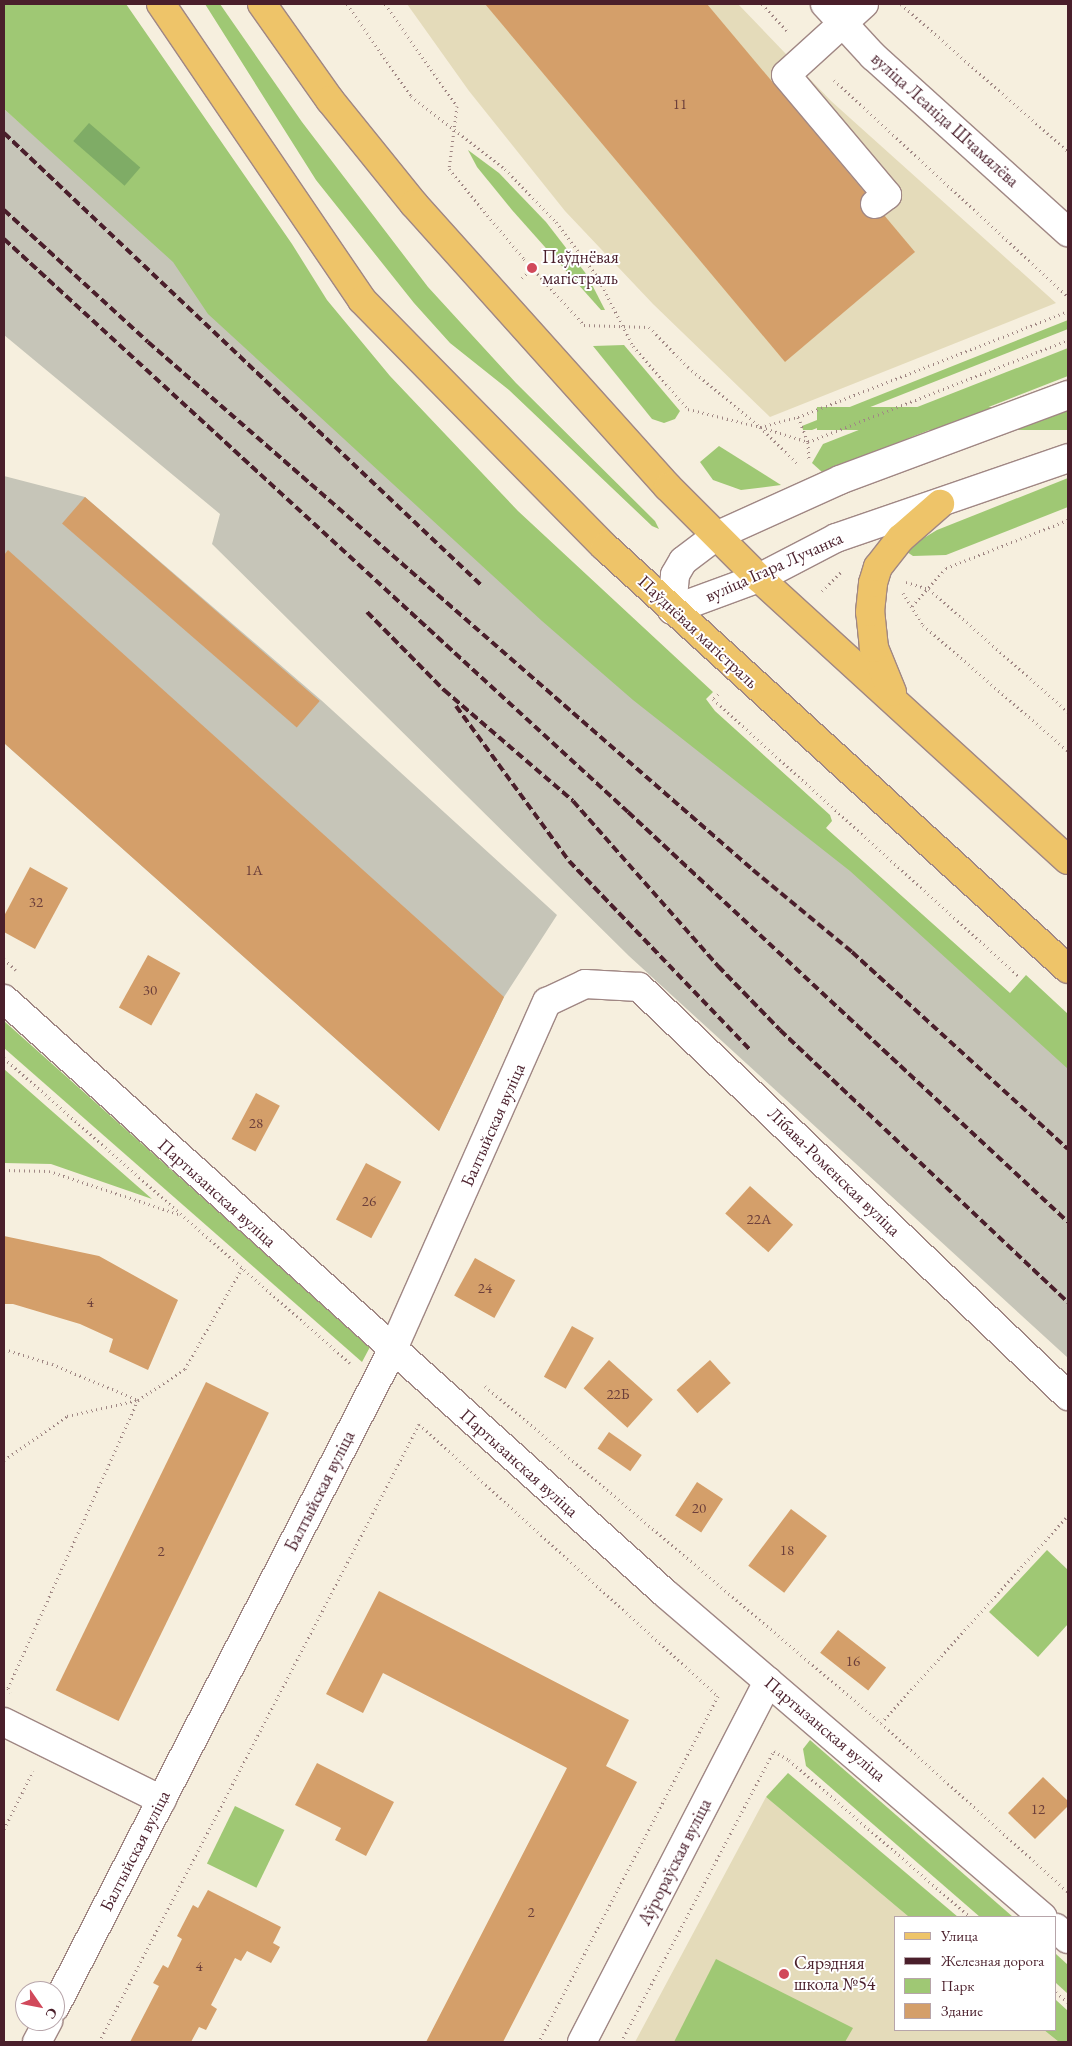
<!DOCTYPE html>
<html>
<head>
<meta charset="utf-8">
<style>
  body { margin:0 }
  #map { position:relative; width:1072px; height:2046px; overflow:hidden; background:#f6efde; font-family:"EB Garamond",serif }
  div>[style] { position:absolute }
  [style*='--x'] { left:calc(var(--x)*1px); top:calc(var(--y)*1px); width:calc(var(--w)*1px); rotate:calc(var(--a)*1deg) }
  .built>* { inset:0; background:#e4dbba }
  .industrial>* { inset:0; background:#c6c5b8 }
  .green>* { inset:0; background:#9fc874; transform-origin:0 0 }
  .forest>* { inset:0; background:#7fac66; transform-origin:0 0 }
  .building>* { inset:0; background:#d49f6a; transform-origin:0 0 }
  .path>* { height:3px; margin-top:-1.5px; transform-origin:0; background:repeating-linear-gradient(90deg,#a08784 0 1px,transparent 0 5px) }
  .roads { filter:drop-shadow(1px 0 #a08784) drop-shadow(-1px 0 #a08784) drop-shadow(0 1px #a08784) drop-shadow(0 -1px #a08784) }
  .minor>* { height:28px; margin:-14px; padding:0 14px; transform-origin:14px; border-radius:14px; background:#fff }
  .major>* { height:28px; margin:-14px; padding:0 14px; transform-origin:14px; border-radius:14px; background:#eec469 }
  .rail>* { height:4px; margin-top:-2px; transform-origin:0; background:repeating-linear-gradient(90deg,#4a1f2b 0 8px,transparent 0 12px) }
  .dots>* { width:14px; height:14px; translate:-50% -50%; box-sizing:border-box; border:2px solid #fff; border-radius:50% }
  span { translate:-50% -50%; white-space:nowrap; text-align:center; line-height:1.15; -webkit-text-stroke:4px #fff; paint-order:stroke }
  .number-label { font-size:15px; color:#6c3f3b }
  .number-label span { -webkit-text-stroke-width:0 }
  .street-label { font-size:18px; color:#4a1f2b }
  .poi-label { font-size:18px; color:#4a1f2b }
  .left { translate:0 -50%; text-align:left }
  .frame { position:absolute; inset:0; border:5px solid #4a1f2b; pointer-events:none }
  .legend { position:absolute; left:894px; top:1916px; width:162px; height:115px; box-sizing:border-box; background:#fff; border:1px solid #b7a5aa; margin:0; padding:6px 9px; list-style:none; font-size:15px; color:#4a1f2b }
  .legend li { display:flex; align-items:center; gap:10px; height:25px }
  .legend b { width:25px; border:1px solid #b7a5aa }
  .north { position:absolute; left:15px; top:1981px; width:50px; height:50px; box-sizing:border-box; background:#fff; border:1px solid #b7a5aa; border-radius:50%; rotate:123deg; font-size:14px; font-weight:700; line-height:20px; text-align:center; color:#4a1f2b }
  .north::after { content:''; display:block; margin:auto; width:18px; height:22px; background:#d1495b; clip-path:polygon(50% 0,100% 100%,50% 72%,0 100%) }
</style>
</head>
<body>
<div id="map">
  <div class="built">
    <div style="clip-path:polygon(407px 4px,738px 4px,831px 101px,1056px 303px,770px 417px,653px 304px,565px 211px,469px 91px)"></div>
    <div style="clip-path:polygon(766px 1797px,909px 1917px,896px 1917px,896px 2030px,1044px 2030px,1059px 2042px,635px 2042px)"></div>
  </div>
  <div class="industrial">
    <div style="clip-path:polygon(4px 109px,1068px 1053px,1068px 1358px,629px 956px,212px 544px,220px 514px,4px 335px)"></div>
    <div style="clip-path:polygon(4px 476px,85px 497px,321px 700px,557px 915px,504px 997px,439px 1131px,4px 743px)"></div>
  </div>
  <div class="green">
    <div style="clip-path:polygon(4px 4px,126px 4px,292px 244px,327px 300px,390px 376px,518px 511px,713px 692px,706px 699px,715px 711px,830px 815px,832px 821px,826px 828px,1010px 993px,1026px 975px,1068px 1014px,1068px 1069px,850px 871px,633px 700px,542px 621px,208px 314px,173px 262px,4px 109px)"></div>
    <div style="clip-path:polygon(205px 4px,220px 4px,302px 122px,428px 287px,516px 383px,655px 521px,659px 529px,652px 526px,509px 390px,450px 343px,414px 303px,316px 180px)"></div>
    <div style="clip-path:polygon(468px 150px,499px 173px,546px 222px,587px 275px,605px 310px,601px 310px,512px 210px,477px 167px)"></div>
    <div style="clip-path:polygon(1068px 320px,1068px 329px,812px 430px,803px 430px,802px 426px)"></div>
    <div style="clip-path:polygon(624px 345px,680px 411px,675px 419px,664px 423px,652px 419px,593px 346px)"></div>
    <div style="clip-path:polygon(1068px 348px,1068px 376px,822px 472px,812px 463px,823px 444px)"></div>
    <div style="left:1068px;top:407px;width:23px;height:251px;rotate:90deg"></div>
    <div style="clip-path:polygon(719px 446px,781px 485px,741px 490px,713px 480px,700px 462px)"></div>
    <div style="clip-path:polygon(1068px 478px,1068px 507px,946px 555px,913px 556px,904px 550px,937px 530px)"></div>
    <div style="clip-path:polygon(4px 1021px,370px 1347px,362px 1362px,4px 1048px)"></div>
    <div style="clip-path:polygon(4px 1069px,152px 1199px,51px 1164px,4px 1163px)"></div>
    <div style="clip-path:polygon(1047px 1550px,1068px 1570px,1068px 1624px,1038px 1657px,989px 1612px)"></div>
    <div style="clip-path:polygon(810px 1740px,1013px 1917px,980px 1917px,806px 1766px,803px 1749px)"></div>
    <div style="clip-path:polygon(788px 1773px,958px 1917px,909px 1917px,766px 1797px)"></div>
    <div style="left:235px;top:1806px;width:55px;height:64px;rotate:26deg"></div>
    <div style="clip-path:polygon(1056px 1954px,1068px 1965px,1068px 1994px,1056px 1983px)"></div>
    <div style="clip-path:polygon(716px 1959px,853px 2028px,845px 2042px,674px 2042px)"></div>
    <div style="clip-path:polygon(1056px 2000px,1068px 2011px,1068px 2042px,1059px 2042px,1044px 2030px,1056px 2030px)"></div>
  </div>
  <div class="forest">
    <div style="left:89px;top:123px;width:68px;height:24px;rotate:41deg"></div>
  </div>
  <div class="building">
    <div style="clip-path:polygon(485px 4px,707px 4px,915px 252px,785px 362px)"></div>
    <div style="left:85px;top:497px;width:311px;height:35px;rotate:41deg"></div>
    <div style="clip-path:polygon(8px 550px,504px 997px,439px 1131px,4px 743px,4px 555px)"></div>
    <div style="clip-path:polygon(30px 867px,68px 888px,35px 949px,4px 932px,4px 916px)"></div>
    <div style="left:148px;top:955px;width:37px;height:60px;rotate:29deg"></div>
    <div style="left:256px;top:1093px;width:27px;height:52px;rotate:28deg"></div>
    <div style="left:366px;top:1163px;width:40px;height:64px;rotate:28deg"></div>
    <div style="left:750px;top:1186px;width:58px;height:37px;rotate:42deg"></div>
    <div style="clip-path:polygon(4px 1236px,99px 1256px,178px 1300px,148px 1370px,109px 1352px,113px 1339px,80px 1324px,13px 1304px,4px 1304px)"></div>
    <div style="left:475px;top:1258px;width:46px;height:43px;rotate:29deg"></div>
    <div style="left:572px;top:1326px;width:25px;height:58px;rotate:29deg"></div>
    <div style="left:609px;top:1360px;width:59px;height:38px;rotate:42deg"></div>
    <div style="left:710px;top:1360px;width:31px;height:45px;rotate:48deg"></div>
    <div style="left:206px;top:1382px;width:70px;height:343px;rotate:26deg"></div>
    <div style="left:609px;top:1432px;width:40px;height:20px;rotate:35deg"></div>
    <div style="left:697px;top:1482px;width:31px;height:40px;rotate:33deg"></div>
    <div style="left:791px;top:1509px;width:45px;height:71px;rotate:37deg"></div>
    <div style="clip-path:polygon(379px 1591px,629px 1720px,606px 1766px,637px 1782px,503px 2042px,426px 2042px,567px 1768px,383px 1673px,363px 1713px,326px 1694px)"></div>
    <div style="left:838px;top:1630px;width:61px;height:29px;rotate:38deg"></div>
    <div style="clip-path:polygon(317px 1763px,394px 1802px,366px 1856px,335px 1840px,341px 1828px,295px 1805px)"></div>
    <div style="clip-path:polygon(1043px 1777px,1068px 1801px,1068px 1806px,1035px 1839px,1008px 1813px)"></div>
    <div style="clip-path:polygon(208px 1890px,281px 1927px,273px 1943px,280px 1947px,271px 1963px,247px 1951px,241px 1961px,235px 1958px,211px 2005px,217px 2009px,206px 2030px,199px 2027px,191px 2042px,130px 2042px,159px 1986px,153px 1983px,163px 1965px,168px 1968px,182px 1939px,177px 1936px,193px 1905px,198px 1908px)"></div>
  </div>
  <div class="path">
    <div style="--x:347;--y:4;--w:112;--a:55.2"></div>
    <div style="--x:411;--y:96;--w:119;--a:37.8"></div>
    <div style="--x:505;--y:169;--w:74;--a:46.1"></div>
    <div style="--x:556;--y:222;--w:68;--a:52.8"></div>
    <div style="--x:597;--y:276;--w:79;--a:62.8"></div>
    <div style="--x:633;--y:346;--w:84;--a:48.9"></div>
    <div style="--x:688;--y:409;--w:74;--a:14"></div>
    <div style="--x:760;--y:427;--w:39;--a:-15"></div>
    <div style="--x:798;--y:417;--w:290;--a:-21.4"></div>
    <div style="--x:385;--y:4;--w:125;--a:54.8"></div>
    <div style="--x:457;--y:106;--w:64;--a:97.2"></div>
    <div style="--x:449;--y:169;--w:117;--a:50.2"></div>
    <div style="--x:524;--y:259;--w:89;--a:47.7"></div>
    <div style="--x:584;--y:325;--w:65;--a:1.8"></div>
    <div style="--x:649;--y:327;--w:56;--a:45.7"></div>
    <div style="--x:688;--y:367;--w:94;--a:39.8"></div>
    <div style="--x:760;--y:427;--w:54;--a:44.3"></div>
    <div style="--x:762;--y:4;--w:38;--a:47"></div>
    <div style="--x:901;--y:4;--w:222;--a:41.4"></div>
    <div style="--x:834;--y:80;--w:319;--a:42.8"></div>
    <div style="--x:522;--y:278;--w:14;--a:-45"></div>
    <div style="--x:798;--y:417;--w:27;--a:68"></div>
    <div style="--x:808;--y:442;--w:19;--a:87"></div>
    <div style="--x:761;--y:427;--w:49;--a:17.7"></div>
    <div style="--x:808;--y:442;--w:279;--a:-21.4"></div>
    <div style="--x:906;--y:582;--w:24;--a:17"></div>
    <div style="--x:929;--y:589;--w:186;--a:41.5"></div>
    <div style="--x:822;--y:591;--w:27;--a:-45"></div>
    <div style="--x:903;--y:593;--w:38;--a:58"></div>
    <div style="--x:923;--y:625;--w:192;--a:41"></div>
    <div style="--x:912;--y:606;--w:51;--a:-48.2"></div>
    <div style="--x:946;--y:568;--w:131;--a:-21.5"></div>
    <div style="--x:718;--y:694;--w:7;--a:135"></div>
    <div style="--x:713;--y:699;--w:414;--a:42.2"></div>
    <div style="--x:4;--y:959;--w:16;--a:43"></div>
    <div style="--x:4;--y:1058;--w:461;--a:41.4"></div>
    <div style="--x:4;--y:1170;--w:45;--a:1.3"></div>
    <div style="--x:49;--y:1171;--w:139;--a:18.4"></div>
    <div style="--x:4;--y:1349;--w:50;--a:17.4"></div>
    <div style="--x:52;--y:1364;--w:93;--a:22.7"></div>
    <div style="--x:138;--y:1400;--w:316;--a:114.3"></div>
    <div style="--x:8;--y:1688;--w:5;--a:68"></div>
    <div style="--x:485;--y:1386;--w:520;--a:40.4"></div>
    <div style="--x:881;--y:1723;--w:252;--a:42.1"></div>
    <div style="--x:4;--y:1460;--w:77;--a:-34.9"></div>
    <div style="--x:67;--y:1416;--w:73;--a:-12.7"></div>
    <div style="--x:138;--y:1400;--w:56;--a:-33.4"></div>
    <div style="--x:185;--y:1369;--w:116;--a:-60.6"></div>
    <div style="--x:881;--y:1723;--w:280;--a:-48"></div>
    <div style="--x:4;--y:1829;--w:65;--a:-63.4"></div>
    <div style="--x:1056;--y:1992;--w:16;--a:40"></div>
    <div style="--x:99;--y:2042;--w:696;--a:-62.62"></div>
    <div style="--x:419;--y:1424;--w:404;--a:42.3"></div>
    <div style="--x:718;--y:1696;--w:390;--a:117.4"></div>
    <div style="--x:621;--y:2042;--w:329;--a:-62.3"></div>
    <div style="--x:774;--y:1751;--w:17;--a:31"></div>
    <div style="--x:789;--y:1760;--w:240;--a:40.9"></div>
  </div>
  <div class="roads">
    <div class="minor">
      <div style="--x:825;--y:4;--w:71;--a:47.3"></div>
      <div style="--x:873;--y:56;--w:263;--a:42.1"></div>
      <div style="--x:864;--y:4;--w:105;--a:137.7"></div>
      <div style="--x:786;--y:75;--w:157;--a:49.9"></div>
      <div style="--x:887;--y:195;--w:15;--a:143"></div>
      <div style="--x:1068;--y:395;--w:243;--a:159.6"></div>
      <div style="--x:840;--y:480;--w:136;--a:155.7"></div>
      <div style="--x:716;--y:536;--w:41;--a:142.9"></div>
      <div style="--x:683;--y:561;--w:16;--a:120"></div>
      <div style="--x:675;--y:575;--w:35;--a:95"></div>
      <div style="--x:672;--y:610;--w:93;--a:-20.2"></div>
      <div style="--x:759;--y:578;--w:87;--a:-27.5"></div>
      <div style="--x:836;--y:538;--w:245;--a:-19"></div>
      <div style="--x:4;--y:999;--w:890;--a:41.95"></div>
      <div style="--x:666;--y:1594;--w:496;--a:40.6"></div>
      <div style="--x:4;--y:1722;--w:176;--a:26.3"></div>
      <div style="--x:1056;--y:1928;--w:16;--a:43"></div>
      <div style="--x:55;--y:2007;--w:737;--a:-62.81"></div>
      <div style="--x:392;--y:1351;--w:382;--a:-66.1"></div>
      <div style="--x:547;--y:1002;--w:42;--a:-25.3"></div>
      <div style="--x:585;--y:984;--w:54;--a:3.2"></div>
      <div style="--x:639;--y:987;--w:593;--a:43.63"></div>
      <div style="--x:37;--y:2042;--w:24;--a:-62"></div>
      <div style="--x:582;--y:2042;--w:406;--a:-62.7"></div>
    </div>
    <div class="major">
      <div style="--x:161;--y:4;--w:358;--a:55.8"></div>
      <div style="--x:362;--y:300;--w:346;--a:45.5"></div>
      <div style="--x:605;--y:547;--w:626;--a:42.35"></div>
      <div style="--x:262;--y:4;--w:118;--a:54.7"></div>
      <div style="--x:330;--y:100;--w:134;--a:51.1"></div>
      <div style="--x:414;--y:204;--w:380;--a:48.1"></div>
      <div style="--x:668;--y:487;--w:129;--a:45"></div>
      <div style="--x:759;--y:578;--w:418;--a:42.4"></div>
      <div style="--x:892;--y:692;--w:48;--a:-112.2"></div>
      <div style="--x:874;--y:648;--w:36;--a:-96"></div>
      <div style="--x:870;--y:612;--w:29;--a:-84"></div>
      <div style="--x:873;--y:583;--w:17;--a:-73"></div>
      <div style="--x:878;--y:567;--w:37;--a:-52"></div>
      <div style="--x:901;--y:538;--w:52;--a:-41.1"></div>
    </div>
  </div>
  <div class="rail">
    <div style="--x:4;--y:133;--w:659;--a:43.46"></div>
    <div style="--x:4;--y:210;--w:195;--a:42.5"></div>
    <div style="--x:148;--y:342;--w:803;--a:41.11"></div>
    <div style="--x:753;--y:870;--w:129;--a:39.6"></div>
    <div style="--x:852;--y:952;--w:292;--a:42.4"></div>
    <div style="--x:4;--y:239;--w:847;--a:42.56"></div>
    <div style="--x:628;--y:812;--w:601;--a:42.98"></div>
    <div style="--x:367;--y:612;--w:110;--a:45.4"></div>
    <div style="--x:444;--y:690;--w:170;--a:40.7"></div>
    <div style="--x:573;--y:801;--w:220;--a:48.7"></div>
    <div style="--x:718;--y:966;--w:89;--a:45.9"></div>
    <div style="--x:780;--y:1030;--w:396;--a:43.4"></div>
    <div style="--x:456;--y:706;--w:192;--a:53.9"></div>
    <div style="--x:569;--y:861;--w:263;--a:46.2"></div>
  </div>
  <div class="dots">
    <div style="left:532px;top:268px;background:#d1495b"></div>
    <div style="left:784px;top:1974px;background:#d1495b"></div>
  </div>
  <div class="number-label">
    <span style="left:680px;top:104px">11</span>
    <span style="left:254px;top:870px">1А</span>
    <span style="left:36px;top:902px">32</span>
    <span style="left:150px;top:990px">30</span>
    <span style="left:256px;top:1123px">28</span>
    <span style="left:369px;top:1201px">26</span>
    <span style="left:759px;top:1219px">22А</span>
    <span style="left:485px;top:1288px">24</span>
    <span style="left:90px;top:1302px">4</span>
    <span style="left:618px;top:1394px">22Б</span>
    <span style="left:699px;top:1508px">20</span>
    <span style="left:787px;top:1550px">18</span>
    <span style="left:161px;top:1551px">2</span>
    <span style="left:853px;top:1661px">16</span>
    <span style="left:1038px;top:1809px">12</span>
    <span style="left:531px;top:1912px">2</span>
    <span style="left:199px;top:1966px">4</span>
  </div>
  <div class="street-label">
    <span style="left:945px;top:120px;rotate:42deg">вуліца Леаніда Шчамялёва</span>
    <span style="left:774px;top:567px;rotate:-24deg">вуліца Ігара Лучанка</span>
    <span style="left:698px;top:632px;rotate:43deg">Паўднёвая магістраль</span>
    <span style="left:493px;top:1125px;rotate:-66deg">Балтыйская вуліца</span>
    <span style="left:834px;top:1172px;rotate:44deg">Лібава-Роменская вуліца</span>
    <span style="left:217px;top:1193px;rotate:42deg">Партызанская вуліца</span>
    <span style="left:519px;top:1463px;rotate:42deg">Партызанская вуліца</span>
    <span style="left:320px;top:1491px;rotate:-63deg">Балтыйская вуліца</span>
    <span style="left:825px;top:1729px;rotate:40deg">Партызанская вуліца</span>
    <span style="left:135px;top:1851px;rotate:-63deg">Балтыйская вуліца</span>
    <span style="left:675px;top:1862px;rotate:-63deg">Аўрораўская вуліца</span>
  </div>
  <div class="poi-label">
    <span class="left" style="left:542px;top:268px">Паўднёвая<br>магістраль</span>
    <span class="left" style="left:794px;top:1974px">Сярэдняя<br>школа №54</span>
  </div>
  <div class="frame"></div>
  <ul class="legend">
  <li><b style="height:6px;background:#eec469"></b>Улица</li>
  <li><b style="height:6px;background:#4a1f2b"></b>Железная дорога</li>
  <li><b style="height:14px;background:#9fc874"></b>Парк</li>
  <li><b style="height:14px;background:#d49f6a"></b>Здание</li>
  </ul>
  <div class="north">С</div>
</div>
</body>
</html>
